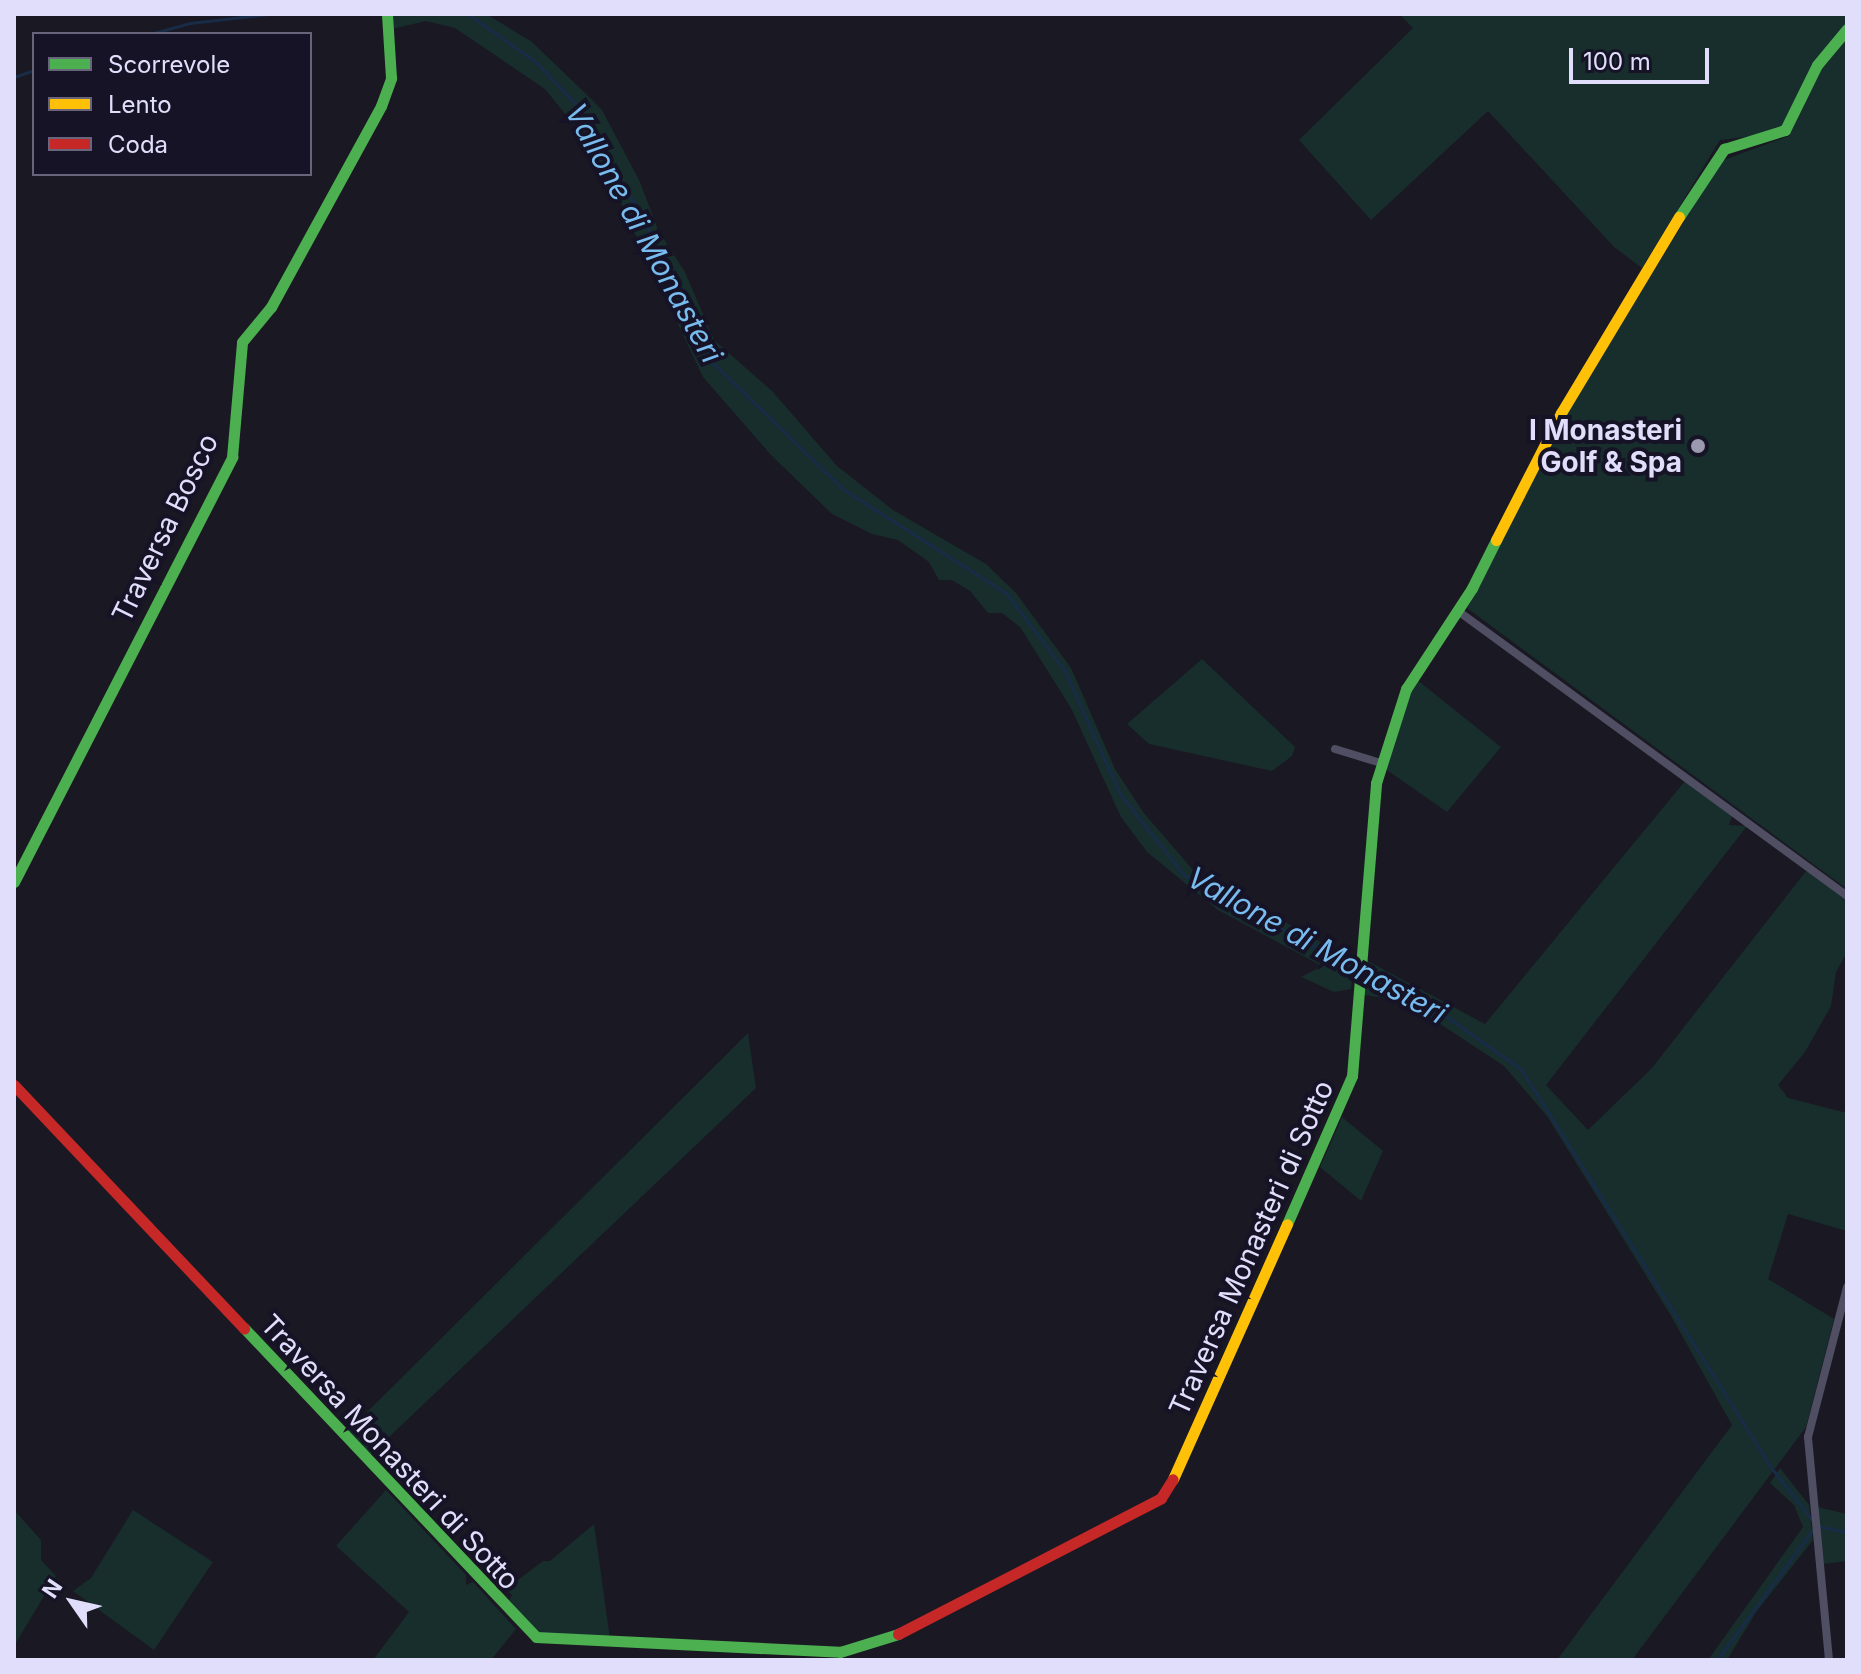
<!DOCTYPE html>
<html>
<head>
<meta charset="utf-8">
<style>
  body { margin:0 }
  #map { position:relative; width:1861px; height:1674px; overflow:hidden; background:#1a1822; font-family:Inter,sans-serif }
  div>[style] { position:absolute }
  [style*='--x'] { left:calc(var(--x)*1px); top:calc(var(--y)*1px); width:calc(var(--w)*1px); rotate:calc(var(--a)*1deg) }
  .green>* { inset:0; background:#172e2d }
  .stream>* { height:3px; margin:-1.5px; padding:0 1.5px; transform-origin:1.5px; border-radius:1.5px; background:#182c48 }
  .street>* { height:8px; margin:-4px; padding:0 4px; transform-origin:4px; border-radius:4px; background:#4f4e62 }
  .fast>* { height:11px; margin:-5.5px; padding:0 5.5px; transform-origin:5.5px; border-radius:5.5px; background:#4caf50 }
  .slow>* { height:11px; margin:-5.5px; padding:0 5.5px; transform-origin:5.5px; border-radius:5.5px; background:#ffc107 }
  .jam>* { height:11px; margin:-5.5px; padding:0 5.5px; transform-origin:5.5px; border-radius:5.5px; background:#c62828 }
  .dots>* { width:22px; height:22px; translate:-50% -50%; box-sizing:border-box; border:4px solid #161327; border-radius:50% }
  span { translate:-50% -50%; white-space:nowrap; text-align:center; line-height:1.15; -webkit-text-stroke:8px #161327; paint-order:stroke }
  .poi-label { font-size:28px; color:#e0defb; font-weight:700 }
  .right { translate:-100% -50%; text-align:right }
  .street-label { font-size:28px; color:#e0defb }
  .water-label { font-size:30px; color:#78bcef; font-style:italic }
  .frame { position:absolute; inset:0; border:16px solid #e0defb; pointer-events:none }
  .legend { position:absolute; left:32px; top:32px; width:280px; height:144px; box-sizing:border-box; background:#161327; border:2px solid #67647c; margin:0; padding:10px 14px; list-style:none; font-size:24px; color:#e0defb }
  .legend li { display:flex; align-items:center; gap:16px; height:40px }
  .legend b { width:40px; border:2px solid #67647c }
  .north { position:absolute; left:32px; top:1562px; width:80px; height:80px; -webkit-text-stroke:6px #161327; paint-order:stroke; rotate:304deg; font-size:22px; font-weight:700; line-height:32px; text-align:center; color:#e0defb }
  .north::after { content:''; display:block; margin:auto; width:28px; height:36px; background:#e0defb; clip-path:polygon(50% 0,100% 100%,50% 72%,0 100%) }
  .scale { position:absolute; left:1569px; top:48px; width:140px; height:36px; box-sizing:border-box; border:4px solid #e0defb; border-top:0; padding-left:10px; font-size:24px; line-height:28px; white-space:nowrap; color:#e0defb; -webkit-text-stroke:6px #161327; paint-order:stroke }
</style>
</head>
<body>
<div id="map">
  <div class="green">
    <div style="clip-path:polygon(392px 14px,486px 14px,532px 42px,583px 91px,602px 110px,640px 182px,658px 230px,685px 272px,714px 340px,772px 391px,837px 466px,893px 510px,986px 564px,1016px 593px,1071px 668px,1115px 769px,1143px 812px,1193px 870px,1354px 961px,1351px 989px,1334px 992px,1301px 977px,1322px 966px,1218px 910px,1147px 852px,1121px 817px,1071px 708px,1020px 627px,1002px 613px,988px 613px,970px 591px,952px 580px,939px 580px,929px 562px,898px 540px,872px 534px,832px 514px,771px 455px,703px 377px,614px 189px,574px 125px,545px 89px,455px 28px,426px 21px,392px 29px)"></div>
    <div style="clip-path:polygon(1399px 14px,1847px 14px,1847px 23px,1814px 62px,1781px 127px,1768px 134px,1720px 140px,1642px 268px,1614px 247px,1488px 111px,1371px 220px,1299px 140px,1413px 28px)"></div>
    <div style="clip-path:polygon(1847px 36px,1847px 889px,1467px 608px,1569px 410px,1721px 161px,1789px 136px,1821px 68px)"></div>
    <div style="clip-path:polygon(1202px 659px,1295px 747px,1292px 756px,1272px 771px,1149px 744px,1127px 724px)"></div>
    <div style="clip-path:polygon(1416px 679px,1501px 747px,1447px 812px,1384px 768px)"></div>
    <div style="clip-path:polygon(1685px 781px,1732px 816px,1729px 825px,1747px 826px,1546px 1085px,1588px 1130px,1652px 1068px,1807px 870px,1847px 900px,1847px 952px,1836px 972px,1831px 1006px,1805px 1052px,1778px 1085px,1788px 1098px,1847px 1113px,1847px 1231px,1788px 1214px,1768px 1279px,1834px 1319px,1806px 1427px,1632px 1660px,1557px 1660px,1732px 1425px,1670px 1314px,1547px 1116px,1504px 1066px,1422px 1012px,1398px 1000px,1364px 995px,1366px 960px,1485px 1024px)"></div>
    <div style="clip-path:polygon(748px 1033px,756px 1088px,368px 1457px,346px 1433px)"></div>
    <div style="clip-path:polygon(1342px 1117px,1383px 1151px,1361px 1201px,1320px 1167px)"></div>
    <div style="clip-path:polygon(1780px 1468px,1809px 1505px,1813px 1540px,1756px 1612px,1727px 1660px,1708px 1660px,1803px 1527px,1794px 1505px,1770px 1483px)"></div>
    <div style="clip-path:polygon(386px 1490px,466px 1575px,466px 1585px,473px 1582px,516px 1629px,491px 1660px,373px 1660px,409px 1612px,336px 1546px)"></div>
    <div style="clip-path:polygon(1818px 1507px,1847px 1514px,1847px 1561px,1823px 1564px)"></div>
    <div style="clip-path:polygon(14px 1510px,41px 1540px,41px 1560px,56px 1576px,14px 1646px)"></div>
    <div style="clip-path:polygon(133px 1510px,213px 1562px,154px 1650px,73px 1591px,91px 1578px)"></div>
    <div style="clip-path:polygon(594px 1524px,610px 1639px,540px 1635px,506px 1606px,512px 1595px,506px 1589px,543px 1561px,550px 1561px)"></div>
  </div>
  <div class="stream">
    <div style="--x:468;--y:14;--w:83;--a:35.2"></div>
    <div style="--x:536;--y:62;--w:67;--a:46.8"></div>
    <div style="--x:582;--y:111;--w:122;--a:60.5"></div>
    <div style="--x:642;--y:217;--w:162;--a:64.1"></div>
    <div style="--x:713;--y:363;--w:181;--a:44.1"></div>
    <div style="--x:843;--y:489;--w:195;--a:32.6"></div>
    <div style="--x:1007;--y:594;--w:96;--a:53"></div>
    <div style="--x:1065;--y:671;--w:135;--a:65.9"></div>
    <div style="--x:1120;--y:794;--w:103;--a:51.7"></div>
    <div style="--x:1184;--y:875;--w:199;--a:28.9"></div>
    <div style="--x:150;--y:34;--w:41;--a:-15.4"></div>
    <div style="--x:190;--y:23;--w:79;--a:-6.6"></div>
    <div style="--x:14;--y:77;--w:21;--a:-19"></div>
    <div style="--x:1365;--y:974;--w:65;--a:24.6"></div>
    <div style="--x:1424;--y:1001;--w:118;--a:35"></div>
    <div style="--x:1521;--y:1069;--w:474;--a:57.9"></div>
    <div style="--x:1773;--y:1470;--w:63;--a:52"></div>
    <div style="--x:1817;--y:1526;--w:31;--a:11"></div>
    <div style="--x:1717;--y:1660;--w:164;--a:-53.7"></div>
  </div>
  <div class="street">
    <div style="--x:1458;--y:611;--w:482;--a:36.2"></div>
    <div style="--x:1335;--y:749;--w:48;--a:16.9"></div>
    <div style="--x:1829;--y:1660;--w:224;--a:-95.4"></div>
    <div style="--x:1808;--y:1437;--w:155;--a:-75.4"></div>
  </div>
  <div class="fast">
    <div style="--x:1679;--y:217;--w:82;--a:-56.5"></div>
    <div style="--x:1724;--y:149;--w:64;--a:-17.3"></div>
    <div style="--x:1785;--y:130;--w:72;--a:-63.8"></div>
    <div style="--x:1817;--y:65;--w:47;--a:-50.2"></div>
    <div style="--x:14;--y:882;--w:478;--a:-62.8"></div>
    <div style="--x:232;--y:457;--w:115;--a:-85"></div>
    <div style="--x:242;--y:342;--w:45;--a:-50.4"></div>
    <div style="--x:271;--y:307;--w:229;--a:-61.3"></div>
    <div style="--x:381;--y:106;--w:30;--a:-70"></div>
    <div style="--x:391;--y:78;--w:64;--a:-93.6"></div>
    <div style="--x:1287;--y:1224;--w:162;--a:-66.3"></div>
    <div style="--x:1352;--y:1076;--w:294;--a:-85.3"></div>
    <div style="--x:1376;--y:783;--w:99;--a:-72.3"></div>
    <div style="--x:1406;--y:689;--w:121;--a:-56.8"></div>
    <div style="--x:1472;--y:588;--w:54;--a:-63.4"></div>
    <div style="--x:244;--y:1328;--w:425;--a:46.6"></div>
    <div style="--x:536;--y:1637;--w:304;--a:2.8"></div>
    <div style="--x:840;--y:1652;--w:61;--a:-17.2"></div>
  </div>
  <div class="slow">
    <div style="--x:1496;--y:540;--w:143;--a:-62.9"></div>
    <div style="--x:1561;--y:413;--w:229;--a:-59"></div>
    <div style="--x:1173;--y:1479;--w:279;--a:-65.9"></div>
  </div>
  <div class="jam">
    <div style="--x:14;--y:1085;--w:335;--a:46.6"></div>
    <div style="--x:898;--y:1634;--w:296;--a:-27.3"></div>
    <div style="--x:1161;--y:1498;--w:22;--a:-58"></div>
  </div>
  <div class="dots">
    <div style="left:1698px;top:446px;background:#9b99af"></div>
  </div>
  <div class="poi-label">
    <span class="right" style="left:1682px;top:446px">I Monasteri<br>Golf &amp; Spa</span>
  </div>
  <div class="street-label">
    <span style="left:165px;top:528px;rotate:-64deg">Traversa Bosco</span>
    <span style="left:1251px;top:1248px;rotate:-66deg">Traversa Monasteri di Sotto</span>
    <span style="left:390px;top:1452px;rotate:47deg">Traversa Monasteri di Sotto</span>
  </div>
  <div class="water-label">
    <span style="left:644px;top:233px;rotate:61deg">Vallone di Monasteri</span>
    <span style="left:1317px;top:945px;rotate:29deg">Vallone di Monasteri</span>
  </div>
  <div class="frame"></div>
  <ul class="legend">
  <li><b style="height:10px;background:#4caf50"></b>Scorrevole</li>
  <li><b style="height:10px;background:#ffc107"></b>Lento</li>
  <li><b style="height:10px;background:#c62828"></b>Coda</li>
  </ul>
  <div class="north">N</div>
  <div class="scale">100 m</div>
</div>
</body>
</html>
